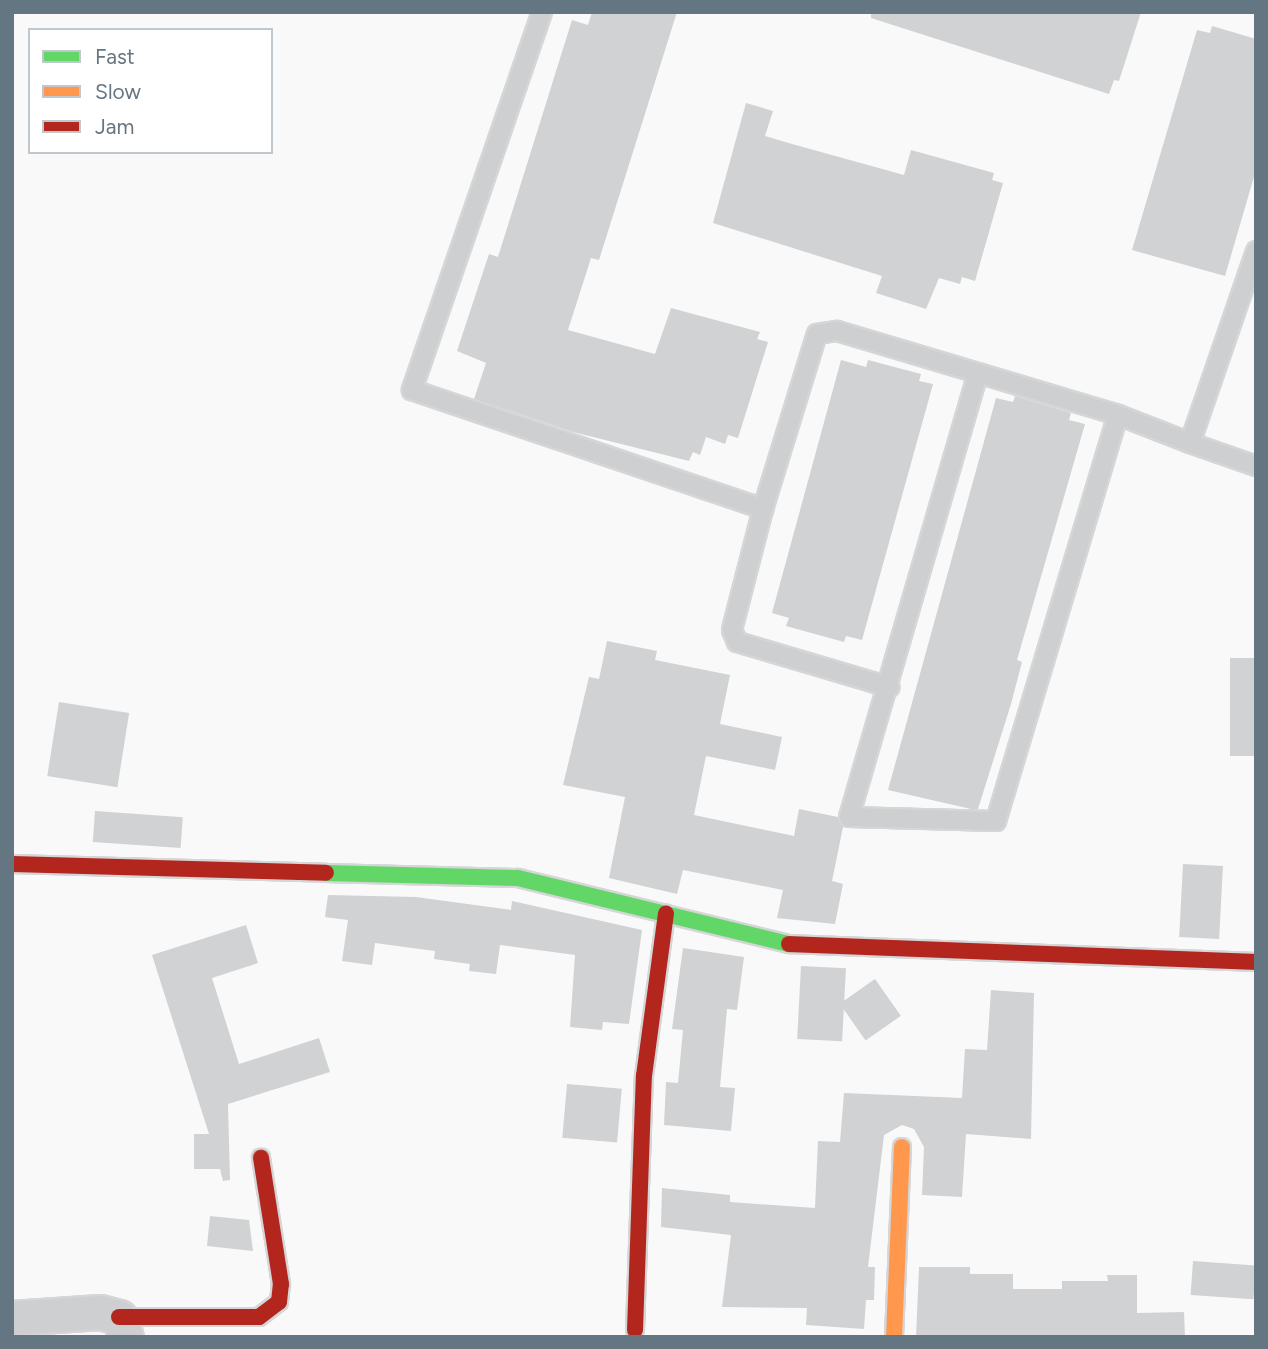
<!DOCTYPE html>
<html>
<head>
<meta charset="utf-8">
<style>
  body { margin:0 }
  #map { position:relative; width:1268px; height:1349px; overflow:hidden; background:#f9f9f9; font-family:Figtree,sans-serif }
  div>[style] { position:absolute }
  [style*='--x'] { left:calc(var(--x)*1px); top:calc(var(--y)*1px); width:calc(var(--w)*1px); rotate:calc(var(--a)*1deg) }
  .building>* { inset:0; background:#d0d2d3; transform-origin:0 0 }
  .roads { filter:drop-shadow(2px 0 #d5d6d7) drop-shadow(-2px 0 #d5d6d7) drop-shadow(0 2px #d5d6d7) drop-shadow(0 -2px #d5d6d7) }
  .lane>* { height:18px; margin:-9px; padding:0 9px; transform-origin:9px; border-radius:9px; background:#cecfd0 }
  .street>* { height:33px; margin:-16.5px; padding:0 16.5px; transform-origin:16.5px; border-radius:16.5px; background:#cecfd0 }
  .fast>* { height:16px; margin:-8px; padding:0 8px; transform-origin:8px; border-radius:8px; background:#63d668 }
  .slow>* { height:16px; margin:-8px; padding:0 8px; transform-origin:8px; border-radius:8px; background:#ff974d }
  .jam>* { height:16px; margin:-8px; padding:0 8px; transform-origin:8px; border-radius:8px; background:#b3261e }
  span { translate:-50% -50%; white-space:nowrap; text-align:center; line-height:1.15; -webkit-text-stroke:7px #fff; paint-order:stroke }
  .frame { position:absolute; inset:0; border:14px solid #657683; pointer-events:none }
  .legend { position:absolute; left:28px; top:28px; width:245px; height:126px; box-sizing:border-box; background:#fff; border:2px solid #c1c8cd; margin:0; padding:9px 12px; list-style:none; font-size:21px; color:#657683 }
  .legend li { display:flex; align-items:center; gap:14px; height:35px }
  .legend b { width:35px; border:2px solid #c1c8cd }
</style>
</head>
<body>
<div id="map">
  <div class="building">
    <div style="clip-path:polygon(592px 12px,677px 12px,599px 260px,591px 258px,568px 330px,655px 354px,671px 308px,760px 332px,757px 339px,768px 342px,738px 438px,728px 435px,725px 444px,706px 437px,700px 455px,693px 452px,689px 461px,573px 432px,474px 399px,486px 363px,457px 351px,489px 254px,498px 257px,572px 20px,588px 25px)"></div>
    <div style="clip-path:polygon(871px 12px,1141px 12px,1119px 81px,1114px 80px,1109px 94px,871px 18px)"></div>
    <div style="clip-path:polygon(1212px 26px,1256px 39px,1256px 170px,1225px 276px,1132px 250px,1197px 30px,1210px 33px)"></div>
    <div style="clip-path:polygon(746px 103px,773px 111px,765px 136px,792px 144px,904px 175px,911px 150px,994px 173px,992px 180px,1003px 183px,975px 281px,962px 277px,960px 284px,939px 278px,926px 309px,876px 293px,882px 276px,713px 223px)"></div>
    <div style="clip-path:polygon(841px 360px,866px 367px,868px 360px,921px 374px,919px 381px,933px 384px,862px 640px,846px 636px,844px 642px,786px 626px,789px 618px,772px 613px)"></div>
    <div style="clip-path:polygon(1015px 396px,1071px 413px,1069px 420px,1085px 424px,1017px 660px,1022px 662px,1011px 704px,978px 809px,971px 809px,888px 790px,996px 398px,1013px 402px)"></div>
    <div style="clip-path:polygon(607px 641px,657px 651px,655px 660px,730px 675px,720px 724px,782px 737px,775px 770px,706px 756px,694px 815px,794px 836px,799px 809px,838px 817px,843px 827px,832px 881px,843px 884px,835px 924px,777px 918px,783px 890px,683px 870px,677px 894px,609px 878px,625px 797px,563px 785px,589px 677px,599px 679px)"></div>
    <div style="left:1256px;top:658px;width:98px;height:26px;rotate:90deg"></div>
    <div style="left:59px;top:702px;width:71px;height:75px;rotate:9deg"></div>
    <div style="left:95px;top:811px;width:88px;height:31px;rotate:4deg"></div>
    <div style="left:1183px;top:864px;width:40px;height:73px;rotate:3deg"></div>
    <div style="clip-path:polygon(328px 895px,416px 897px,511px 910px,512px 901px,642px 930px,629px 1024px,603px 1022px,602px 1030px,570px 1027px,575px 955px,500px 945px,496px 974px,469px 971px,470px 964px,434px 959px,435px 951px,375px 943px,372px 965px,342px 961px,348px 920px,325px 917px)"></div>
    <div style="clip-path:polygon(246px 925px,258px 963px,212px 978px,239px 1064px,319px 1038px,330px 1072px,228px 1104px,230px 1180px,223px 1181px,220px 1169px,194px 1169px,194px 1134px,209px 1134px,152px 955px)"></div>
    <div style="clip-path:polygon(683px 948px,744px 957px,737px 1010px,727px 1009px,720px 1087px,735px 1088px,731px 1131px,664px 1125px,666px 1082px,678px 1083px,683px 1030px,672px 1029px)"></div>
    <div style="left:801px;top:966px;width:45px;height:73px;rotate:3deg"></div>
    <div style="left:875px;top:979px;width:45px;height:43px;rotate:55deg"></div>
    <div style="clip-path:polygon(991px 990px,1034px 993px,1031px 1139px,966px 1134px,962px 1197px,922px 1195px,924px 1147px,914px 1129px,902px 1125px,884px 1135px,868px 1267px,875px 1267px,874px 1300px,866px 1300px,864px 1329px,806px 1325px,807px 1308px,722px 1307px,731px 1235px,661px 1227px,662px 1188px,730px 1195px,730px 1202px,815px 1208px,818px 1141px,840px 1142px,844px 1093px,962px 1098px,965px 1049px,987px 1050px)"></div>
    <div style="left:567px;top:1084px;width:55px;height:54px;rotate:5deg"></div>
    <div style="clip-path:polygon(210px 1216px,249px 1220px,253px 1251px,207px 1246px)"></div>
    <div style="left:1193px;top:1261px;width:63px;height:34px;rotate:4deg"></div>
    <div style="clip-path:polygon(919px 1267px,970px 1267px,970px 1274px,1013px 1274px,1013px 1289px,1062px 1289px,1062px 1281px,1108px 1281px,1107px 1275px,1137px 1275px,1137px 1313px,1184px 1312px,1185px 1337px,916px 1337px)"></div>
  </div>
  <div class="roads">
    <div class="lane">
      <div style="--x:542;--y:12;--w:400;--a:109"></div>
      <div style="--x:412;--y:390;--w:371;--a:18.7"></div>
      <div style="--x:763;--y:509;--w:183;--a:-72.9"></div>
      <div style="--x:817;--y:334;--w:20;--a:-9"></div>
      <div style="--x:837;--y:331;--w:293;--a:16.6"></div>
      <div style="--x:1118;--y:415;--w:77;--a:21.3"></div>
      <div style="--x:1190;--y:443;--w:203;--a:-71"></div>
      <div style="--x:978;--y:373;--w:462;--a:106.2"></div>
      <div style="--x:849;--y:817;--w:147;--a:1.6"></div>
      <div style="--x:996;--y:821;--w:424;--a:-73.3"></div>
      <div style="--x:1190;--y:443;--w:70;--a:19.2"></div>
      <div style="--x:763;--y:509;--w:125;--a:104.4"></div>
      <div style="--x:732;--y:630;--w:13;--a:67"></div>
      <div style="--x:737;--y:642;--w:159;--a:16.5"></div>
    </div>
    <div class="street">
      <div style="--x:12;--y:1318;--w:88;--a:-3.9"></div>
      <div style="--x:100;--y:1312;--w:20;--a:15"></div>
      <div style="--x:119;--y:1317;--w:21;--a:71"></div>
    </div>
    <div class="fast">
      <div style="--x:326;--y:873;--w:192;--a:1.5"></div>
      <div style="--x:518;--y:878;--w:279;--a:13.7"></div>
    </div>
    <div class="slow">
      <div style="--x:894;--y:1337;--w:190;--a:-87.6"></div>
    </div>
    <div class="jam">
      <div style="--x:12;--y:864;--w:314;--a:1.6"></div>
      <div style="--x:789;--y:944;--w:467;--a:2.2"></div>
      <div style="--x:119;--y:1317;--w:140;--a:0"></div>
      <div style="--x:259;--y:1317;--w:25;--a:-37"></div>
      <div style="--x:279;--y:1302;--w:18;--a:-84"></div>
      <div style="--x:281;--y:1284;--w:128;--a:-99"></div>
      <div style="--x:635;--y:1330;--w:254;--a:-88"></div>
      <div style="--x:644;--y:1076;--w:164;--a:-82.3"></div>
    </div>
  </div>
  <div class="frame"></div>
  <ul class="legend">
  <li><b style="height:9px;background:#63d668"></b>Fast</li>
  <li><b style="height:9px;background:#ff974d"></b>Slow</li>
  <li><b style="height:9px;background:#b3261e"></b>Jam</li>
  </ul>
</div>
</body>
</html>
